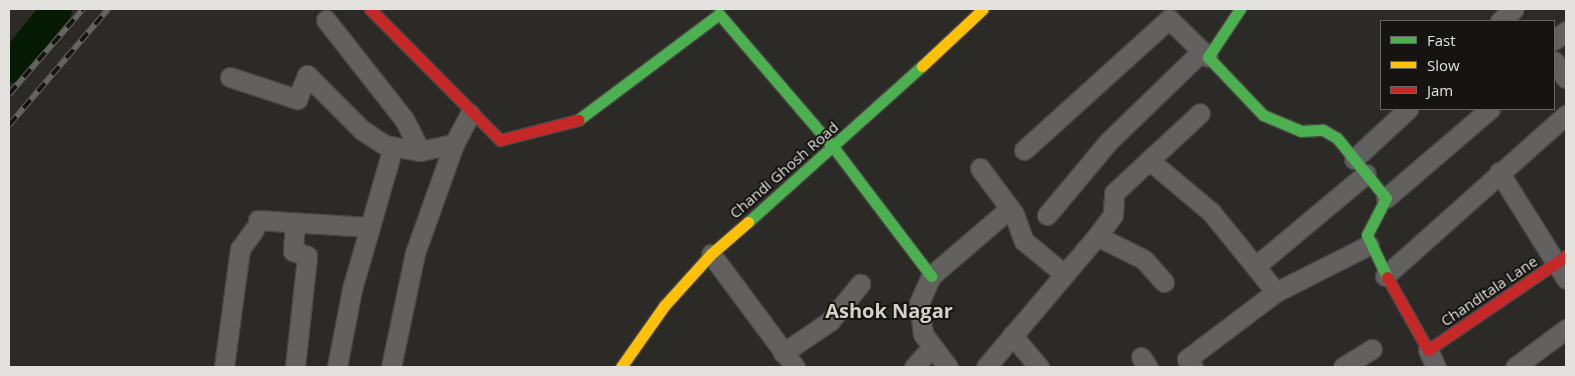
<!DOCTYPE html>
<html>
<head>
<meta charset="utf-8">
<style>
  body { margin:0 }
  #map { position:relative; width:1575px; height:376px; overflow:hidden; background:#2c2a27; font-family:"Open Sans",sans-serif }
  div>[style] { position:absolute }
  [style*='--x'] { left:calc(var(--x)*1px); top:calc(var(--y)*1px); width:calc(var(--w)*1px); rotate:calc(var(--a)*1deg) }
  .river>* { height:31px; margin:-15.5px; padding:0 15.5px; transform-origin:15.5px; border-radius:15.5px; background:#061b04 }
  .roads { filter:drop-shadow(1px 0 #4a4846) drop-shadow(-1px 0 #4a4846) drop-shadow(0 1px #4a4846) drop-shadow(0 -1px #4a4846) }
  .street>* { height:19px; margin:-9.5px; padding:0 9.5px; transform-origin:9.5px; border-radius:9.5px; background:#62615f }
  .fast>* { height:11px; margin:-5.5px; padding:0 5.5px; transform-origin:5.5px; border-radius:5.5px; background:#4caf50 }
  .slow>* { height:11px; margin:-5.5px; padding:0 5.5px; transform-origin:5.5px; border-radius:5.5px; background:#ffc107 }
  .jam>* { height:11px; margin:-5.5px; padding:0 5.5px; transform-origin:5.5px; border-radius:5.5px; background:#c62828 }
  .rail>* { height:5.5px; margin-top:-2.75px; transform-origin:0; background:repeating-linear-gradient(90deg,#151411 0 11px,#686663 0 22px); box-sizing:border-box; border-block:1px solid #686663 }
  span { translate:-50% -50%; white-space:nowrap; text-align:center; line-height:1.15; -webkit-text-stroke:4px #151411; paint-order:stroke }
  .street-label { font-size:15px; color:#e3e1dd }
  .district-label { font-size:20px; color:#d4d0c8; font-weight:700 }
  .frame { position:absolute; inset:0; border:10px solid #e3e1dd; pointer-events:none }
  .legend { position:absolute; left:1380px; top:20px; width:175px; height:90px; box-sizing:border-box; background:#151411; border:1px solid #676663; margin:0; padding:6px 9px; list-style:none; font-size:15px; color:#e3e1dd }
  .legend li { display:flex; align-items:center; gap:10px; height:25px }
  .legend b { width:25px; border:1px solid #676663 }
</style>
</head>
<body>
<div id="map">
  <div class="river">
    <div style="--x:9;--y:67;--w:75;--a:-51"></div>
  </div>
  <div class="roads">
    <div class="street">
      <div style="--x:326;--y:20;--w:126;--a:51.8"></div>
      <div style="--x:404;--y:119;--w:36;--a:63"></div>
      <div style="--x:1500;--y:21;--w:18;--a:-41"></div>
      <div style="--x:1554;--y:40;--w:15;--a:-37"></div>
      <div style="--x:1554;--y:61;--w:21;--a:55"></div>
      <div style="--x:230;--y:77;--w:71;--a:18.2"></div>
      <div style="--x:297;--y:99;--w:26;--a:-67"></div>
      <div style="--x:307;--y:75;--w:78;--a:45"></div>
      <div style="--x:362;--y:130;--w:27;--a:33"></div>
      <div style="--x:385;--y:145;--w:36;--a:10"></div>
      <div style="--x:420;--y:151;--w:35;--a:-12"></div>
      <div style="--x:1024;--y:150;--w:195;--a:-42.1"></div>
      <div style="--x:1169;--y:19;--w:54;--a:44.3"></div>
      <div style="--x:1354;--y:159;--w:74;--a:-42.8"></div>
      <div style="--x:1149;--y:160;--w:81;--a:40"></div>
      <div style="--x:1211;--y:212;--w:103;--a:50.9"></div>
      <div style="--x:980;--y:168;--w:57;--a:53.5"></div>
      <div style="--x:1014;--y:214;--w:29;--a:70"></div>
      <div style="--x:1024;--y:241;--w:50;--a:39.4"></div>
      <div style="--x:1499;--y:172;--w:126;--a:57.9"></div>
      <div style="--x:1386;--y:198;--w:137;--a:-40.6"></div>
      <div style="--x:1047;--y:215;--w:95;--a:-50.1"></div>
      <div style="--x:1108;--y:142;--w:131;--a:-44.1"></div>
      <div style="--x:258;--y:220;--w:112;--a:3.6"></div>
      <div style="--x:711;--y:254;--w:141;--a:53.4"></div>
      <div style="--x:1257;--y:265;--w:142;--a:-39.9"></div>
      <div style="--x:1385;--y:276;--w:242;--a:-41.7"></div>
      <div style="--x:1164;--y:282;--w:31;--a:-132"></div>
      <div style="--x:1143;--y:259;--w:51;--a:-153.4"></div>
      <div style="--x:1097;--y:236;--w:26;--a:-53"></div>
      <div style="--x:1113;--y:215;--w:22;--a:-87"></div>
      <div style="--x:1114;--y:193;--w:117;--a:-42.9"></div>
      <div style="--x:1012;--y:335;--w:42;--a:49.8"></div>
      <div style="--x:1428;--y:350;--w:19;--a:65"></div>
      <div style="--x:783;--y:353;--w:57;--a:-34.2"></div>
      <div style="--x:830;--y:321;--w:48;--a:-51"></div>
      <div style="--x:1141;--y:357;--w:12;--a:55"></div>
      <div style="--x:224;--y:367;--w:119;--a:-82.3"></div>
      <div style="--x:240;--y:249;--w:24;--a:-54"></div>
      <div style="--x:295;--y:367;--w:112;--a:-83.8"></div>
      <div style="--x:307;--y:256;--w:15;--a:-160"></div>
      <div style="--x:293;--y:251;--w:27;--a:-86"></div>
      <div style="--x:337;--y:367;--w:79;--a:-79.1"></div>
      <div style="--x:352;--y:289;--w:148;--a:-73.9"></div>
      <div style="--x:391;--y:367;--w:116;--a:-78.1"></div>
      <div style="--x:415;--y:253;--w:116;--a:-70.3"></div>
      <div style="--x:454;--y:144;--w:34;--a:-62"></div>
      <div style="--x:914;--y:367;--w:27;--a:-48"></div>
      <div style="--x:948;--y:367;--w:41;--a:-127.1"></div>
      <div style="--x:923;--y:334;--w:31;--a:-97"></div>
      <div style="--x:919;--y:303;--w:30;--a:-66"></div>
      <div style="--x:931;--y:276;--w:104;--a:-40.7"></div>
      <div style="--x:986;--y:367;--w:172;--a:-49.7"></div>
      <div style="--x:1193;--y:367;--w:10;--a:-127"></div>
      <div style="--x:1187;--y:359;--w:111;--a:-37"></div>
      <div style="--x:1276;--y:292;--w:104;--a:-26.8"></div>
      <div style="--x:1343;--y:367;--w:34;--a:-32"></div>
      <div style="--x:1515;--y:367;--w:64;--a:-36.7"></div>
    </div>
    <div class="fast">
      <div style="--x:1240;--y:9;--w:58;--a:123.7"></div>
      <div style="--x:1208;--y:57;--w:80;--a:46.5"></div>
      <div style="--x:1263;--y:115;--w:41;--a:22.8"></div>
      <div style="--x:1301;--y:131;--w:22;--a:-3"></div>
      <div style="--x:1323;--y:130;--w:16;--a:30"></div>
      <div style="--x:1337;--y:138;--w:77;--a:50.8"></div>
      <div style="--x:1386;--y:198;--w:42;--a:117.2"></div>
      <div style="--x:1367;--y:235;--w:47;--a:64.5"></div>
      <div style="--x:578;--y:120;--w:176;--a:-36.9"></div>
      <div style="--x:719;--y:14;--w:177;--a:49.4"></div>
      <div style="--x:834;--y:148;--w:161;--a:52.8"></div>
      <div style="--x:748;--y:222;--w:234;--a:-41.9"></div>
    </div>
    <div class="slow">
      <div style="--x:922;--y:66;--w:83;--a:-43.1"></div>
      <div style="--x:621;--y:367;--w:75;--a:-54.8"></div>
      <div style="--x:664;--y:306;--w:70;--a:-47.9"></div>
      <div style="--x:711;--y:254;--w:49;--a:-40.9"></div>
    </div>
    <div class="jam">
      <div style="--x:370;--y:9;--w:185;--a:45.2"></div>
      <div style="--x:500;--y:140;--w:81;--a:-14.4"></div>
      <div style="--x:1387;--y:277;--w:84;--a:60.7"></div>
      <div style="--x:1428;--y:350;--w:167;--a:-34.3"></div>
    </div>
  </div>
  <div class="rail">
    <div style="--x:9;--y:94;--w:113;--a:-49"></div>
    <div style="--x:9;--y:125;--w:153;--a:-49.5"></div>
  </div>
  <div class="street-label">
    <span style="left:784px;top:170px;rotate:-41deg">Chandi Ghosh Road</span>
    <span style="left:1489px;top:291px;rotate:-34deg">Chanditala Lane</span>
  </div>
  <div class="district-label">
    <span style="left:889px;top:310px">Ashok Nagar</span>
  </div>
  <div class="frame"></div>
  <ul class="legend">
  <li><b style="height:6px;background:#4caf50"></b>Fast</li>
  <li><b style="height:6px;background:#ffc107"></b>Slow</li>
  <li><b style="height:6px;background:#c62828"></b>Jam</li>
  </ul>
</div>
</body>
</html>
